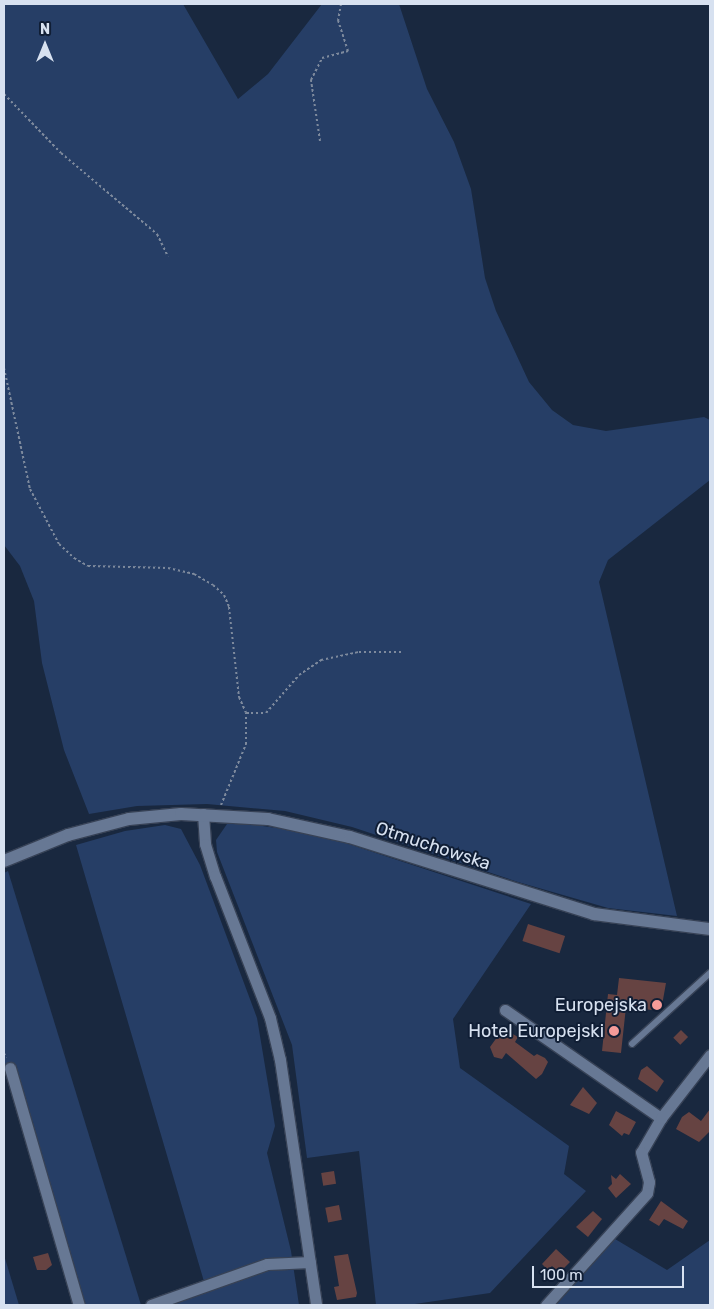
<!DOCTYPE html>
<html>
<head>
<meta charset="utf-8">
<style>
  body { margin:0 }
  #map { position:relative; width:714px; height:1309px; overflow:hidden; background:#19283f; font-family:Rubik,sans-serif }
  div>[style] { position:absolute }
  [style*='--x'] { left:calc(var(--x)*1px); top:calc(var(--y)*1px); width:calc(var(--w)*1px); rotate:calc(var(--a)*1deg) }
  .green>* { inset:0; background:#263e66 }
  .building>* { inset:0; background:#664342; transform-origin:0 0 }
  .path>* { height:2px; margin-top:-1px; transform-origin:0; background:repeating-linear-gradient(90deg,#7e8a9d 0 2.5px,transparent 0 5px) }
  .roads { filter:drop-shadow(1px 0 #374256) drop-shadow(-1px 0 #374256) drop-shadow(0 1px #374256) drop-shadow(0 -1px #374256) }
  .service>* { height:5.5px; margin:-2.75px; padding:0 2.75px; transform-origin:2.75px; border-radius:2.75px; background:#677894 }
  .minor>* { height:11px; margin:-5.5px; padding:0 5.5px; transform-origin:5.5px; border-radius:5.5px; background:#677894 }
  .secondary>* { height:12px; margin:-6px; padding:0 6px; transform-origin:6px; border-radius:6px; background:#677894 }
  .dots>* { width:14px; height:14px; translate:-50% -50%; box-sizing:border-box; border:2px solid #101e35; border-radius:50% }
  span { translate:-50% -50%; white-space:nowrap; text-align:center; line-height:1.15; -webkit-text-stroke:4px #101e35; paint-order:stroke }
  .street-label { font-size:18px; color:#d7e1f0 }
  .poi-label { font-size:18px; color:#d7e1f0 }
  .right { translate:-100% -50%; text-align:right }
  .frame { position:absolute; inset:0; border:5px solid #d7e1f0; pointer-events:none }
  .north { position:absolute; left:20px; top:20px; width:50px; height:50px; -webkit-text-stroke:4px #101e35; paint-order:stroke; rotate:0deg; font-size:14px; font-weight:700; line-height:20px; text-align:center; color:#d7e1f0 }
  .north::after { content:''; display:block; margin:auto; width:18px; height:22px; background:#d7e1f0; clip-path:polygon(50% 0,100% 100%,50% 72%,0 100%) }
  .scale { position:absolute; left:532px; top:1266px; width:152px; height:22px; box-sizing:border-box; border:2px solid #d7e1f0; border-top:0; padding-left:6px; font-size:15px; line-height:18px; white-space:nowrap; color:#d7e1f0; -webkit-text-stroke:4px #101e35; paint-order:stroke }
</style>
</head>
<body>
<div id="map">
  <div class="green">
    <div style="clip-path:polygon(4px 4px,183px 4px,238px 99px,268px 74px,322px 4px,399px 4px,427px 89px,454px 142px,471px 189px,485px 278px,496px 311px,529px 382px,552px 410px,573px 425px,606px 431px,704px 417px,710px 420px,710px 480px,608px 560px,599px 582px,677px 916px,608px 908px,518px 882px,352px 827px,285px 811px,207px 804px,137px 806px,89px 814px,64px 750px,42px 663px,34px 601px,20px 566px,4px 545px)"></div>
    <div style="clip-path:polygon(235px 822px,318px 834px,531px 904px,453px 1019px,460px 1068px,569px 1146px,564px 1174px,586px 1191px,490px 1293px,408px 1305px,376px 1305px,359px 1151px,307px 1158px,292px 1045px,217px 852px,216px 840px,227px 824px)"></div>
    <div style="clip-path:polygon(165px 825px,181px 829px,200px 865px,257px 1018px,275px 1126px,267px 1153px,291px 1251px,299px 1305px,147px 1305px,205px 1285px,76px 845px,125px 831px)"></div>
    <div style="clip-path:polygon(8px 871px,141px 1305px,79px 1305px,4px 1060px,4px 873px)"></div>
    <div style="clip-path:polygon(615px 1239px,667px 1270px,710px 1240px,710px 1305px,556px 1305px)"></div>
    <div style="clip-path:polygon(4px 1255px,19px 1305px,4px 1305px)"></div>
  </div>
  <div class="building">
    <div style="left:528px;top:924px;width:39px;height:18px;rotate:18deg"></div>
    <div style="clip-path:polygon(619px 978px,666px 983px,661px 1011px,626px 1007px,621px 1053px,602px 1051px,608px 994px,617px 995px)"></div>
    <div style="left:681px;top:1030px;width:10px;height:11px;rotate:45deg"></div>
    <div style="clip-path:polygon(500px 1033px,508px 1038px,511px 1033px,518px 1037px,515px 1042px,534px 1056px,537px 1054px,545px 1058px,548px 1062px,542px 1074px,536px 1079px,506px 1053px,502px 1059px,494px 1057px,490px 1047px)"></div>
    <div style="clip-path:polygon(647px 1066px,664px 1081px,657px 1092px,638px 1079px,641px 1070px)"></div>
    <div style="clip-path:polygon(583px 1087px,597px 1103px,589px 1114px,570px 1105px)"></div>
    <div style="clip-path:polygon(710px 1109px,710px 1131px,699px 1142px,676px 1129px,682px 1117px,689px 1112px,701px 1121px)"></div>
    <div style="clip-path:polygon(616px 1111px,636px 1122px,629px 1135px,624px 1133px,622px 1136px,609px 1125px)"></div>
    <div style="left:334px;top:1171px;width:13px;height:13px;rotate:81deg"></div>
    <div style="clip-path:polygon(620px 1174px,631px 1184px,616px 1198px,608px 1188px,612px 1184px,611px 1175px,616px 1179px)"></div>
    <div style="clip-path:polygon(661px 1201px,688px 1221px,683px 1229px,664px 1219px,659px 1226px,649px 1220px)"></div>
    <div style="left:339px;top:1205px;width:15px;height:14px;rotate:79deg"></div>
    <div style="clip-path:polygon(593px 1211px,602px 1219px,588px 1237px,576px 1227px)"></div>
    <div style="clip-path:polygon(556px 1249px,570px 1262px,559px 1273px,552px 1266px,548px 1270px,542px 1264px)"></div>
    <div style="clip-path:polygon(48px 1253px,52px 1265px,46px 1270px,37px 1270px,33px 1257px)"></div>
    <div style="clip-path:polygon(348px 1254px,357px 1293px,356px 1297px,337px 1300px,334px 1287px,339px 1286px,334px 1256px)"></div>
  </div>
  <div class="path">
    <div style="--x:4;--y:94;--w:82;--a:46"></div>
    <div style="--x:61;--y:153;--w:126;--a:40.2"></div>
    <div style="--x:157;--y:234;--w:25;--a:64"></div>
    <div style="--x:320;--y:141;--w:62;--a:-98.4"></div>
    <div style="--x:311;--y:80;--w:25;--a:-63"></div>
    <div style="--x:322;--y:58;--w:27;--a:-15"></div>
    <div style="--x:348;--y:51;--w:32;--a:-108"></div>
    <div style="--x:338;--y:21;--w:17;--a:-80"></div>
    <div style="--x:4;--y:368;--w:124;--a:77.9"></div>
    <div style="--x:30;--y:489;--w:62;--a:62.2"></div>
    <div style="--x:59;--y:544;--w:21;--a:43"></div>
    <div style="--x:74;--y:558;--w:16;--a:30"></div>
    <div style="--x:88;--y:566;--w:80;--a:1.4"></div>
    <div style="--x:168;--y:568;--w:27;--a:13"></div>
    <div style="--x:194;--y:574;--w:22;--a:30"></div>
    <div style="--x:213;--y:585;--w:15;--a:42"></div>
    <div style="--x:224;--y:595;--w:13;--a:67"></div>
    <div style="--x:229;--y:607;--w:91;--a:83.7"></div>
    <div style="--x:239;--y:697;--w:17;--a:66"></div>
    <div style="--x:246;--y:713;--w:20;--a:0"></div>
    <div style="--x:266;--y:713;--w:50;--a:-49"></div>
    <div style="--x:299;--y:675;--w:27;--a:-34"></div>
    <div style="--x:321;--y:660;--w:39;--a:-12"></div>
    <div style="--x:359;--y:652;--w:45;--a:0"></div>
    <div style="--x:221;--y:805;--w:66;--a:-67.7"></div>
    <div style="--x:246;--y:744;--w:31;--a:-90"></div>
    <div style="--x:4;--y:1053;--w:5;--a:68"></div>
  </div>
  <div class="roads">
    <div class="service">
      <div style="--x:632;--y:1044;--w:105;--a:-42.3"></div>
    </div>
    <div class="minor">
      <div style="--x:203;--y:814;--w:30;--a:86"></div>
      <div style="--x:205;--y:844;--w:34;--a:73"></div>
      <div style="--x:215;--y:876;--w:152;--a:68.8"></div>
      <div style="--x:270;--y:1018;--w:43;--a:76.6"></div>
      <div style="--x:280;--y:1060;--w:248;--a:81.6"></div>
      <div style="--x:505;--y:1010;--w:190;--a:34.7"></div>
      <div style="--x:661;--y:1118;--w:39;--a:120"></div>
      <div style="--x:641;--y:1152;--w:31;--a:75"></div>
      <div style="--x:649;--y:1182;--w:11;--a:100"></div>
      <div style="--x:647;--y:1193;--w:151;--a:132"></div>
      <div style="--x:10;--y:1068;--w:247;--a:73.8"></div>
      <div style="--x:661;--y:1118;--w:80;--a:-52.1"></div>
      <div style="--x:151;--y:1305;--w:123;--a:-19.5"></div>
      <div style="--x:267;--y:1264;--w:43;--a:-2.7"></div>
    </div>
    <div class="secondary">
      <div style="--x:4;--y:861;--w:69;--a:-22.1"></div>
      <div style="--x:68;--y:835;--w:63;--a:-14.7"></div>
      <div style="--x:129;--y:819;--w:52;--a:-5.5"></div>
      <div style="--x:181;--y:814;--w:87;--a:3.3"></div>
      <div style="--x:268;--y:819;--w:84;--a:12.4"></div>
      <div style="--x:350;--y:837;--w:256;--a:17.5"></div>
      <div style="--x:594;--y:914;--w:117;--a:7.4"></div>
    </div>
  </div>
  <div class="dots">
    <div style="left:657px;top:1005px;background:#f59b99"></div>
    <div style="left:614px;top:1031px;background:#f59b99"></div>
  </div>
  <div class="street-label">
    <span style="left:433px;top:846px;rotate:18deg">Otmuchowska</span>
  </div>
  <div class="poi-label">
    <span class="right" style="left:647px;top:1005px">Europejska</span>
    <span class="right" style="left:604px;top:1031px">Hotel Europejski</span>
  </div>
  <div class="frame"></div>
  <div class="north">N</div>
  <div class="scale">100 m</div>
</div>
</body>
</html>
